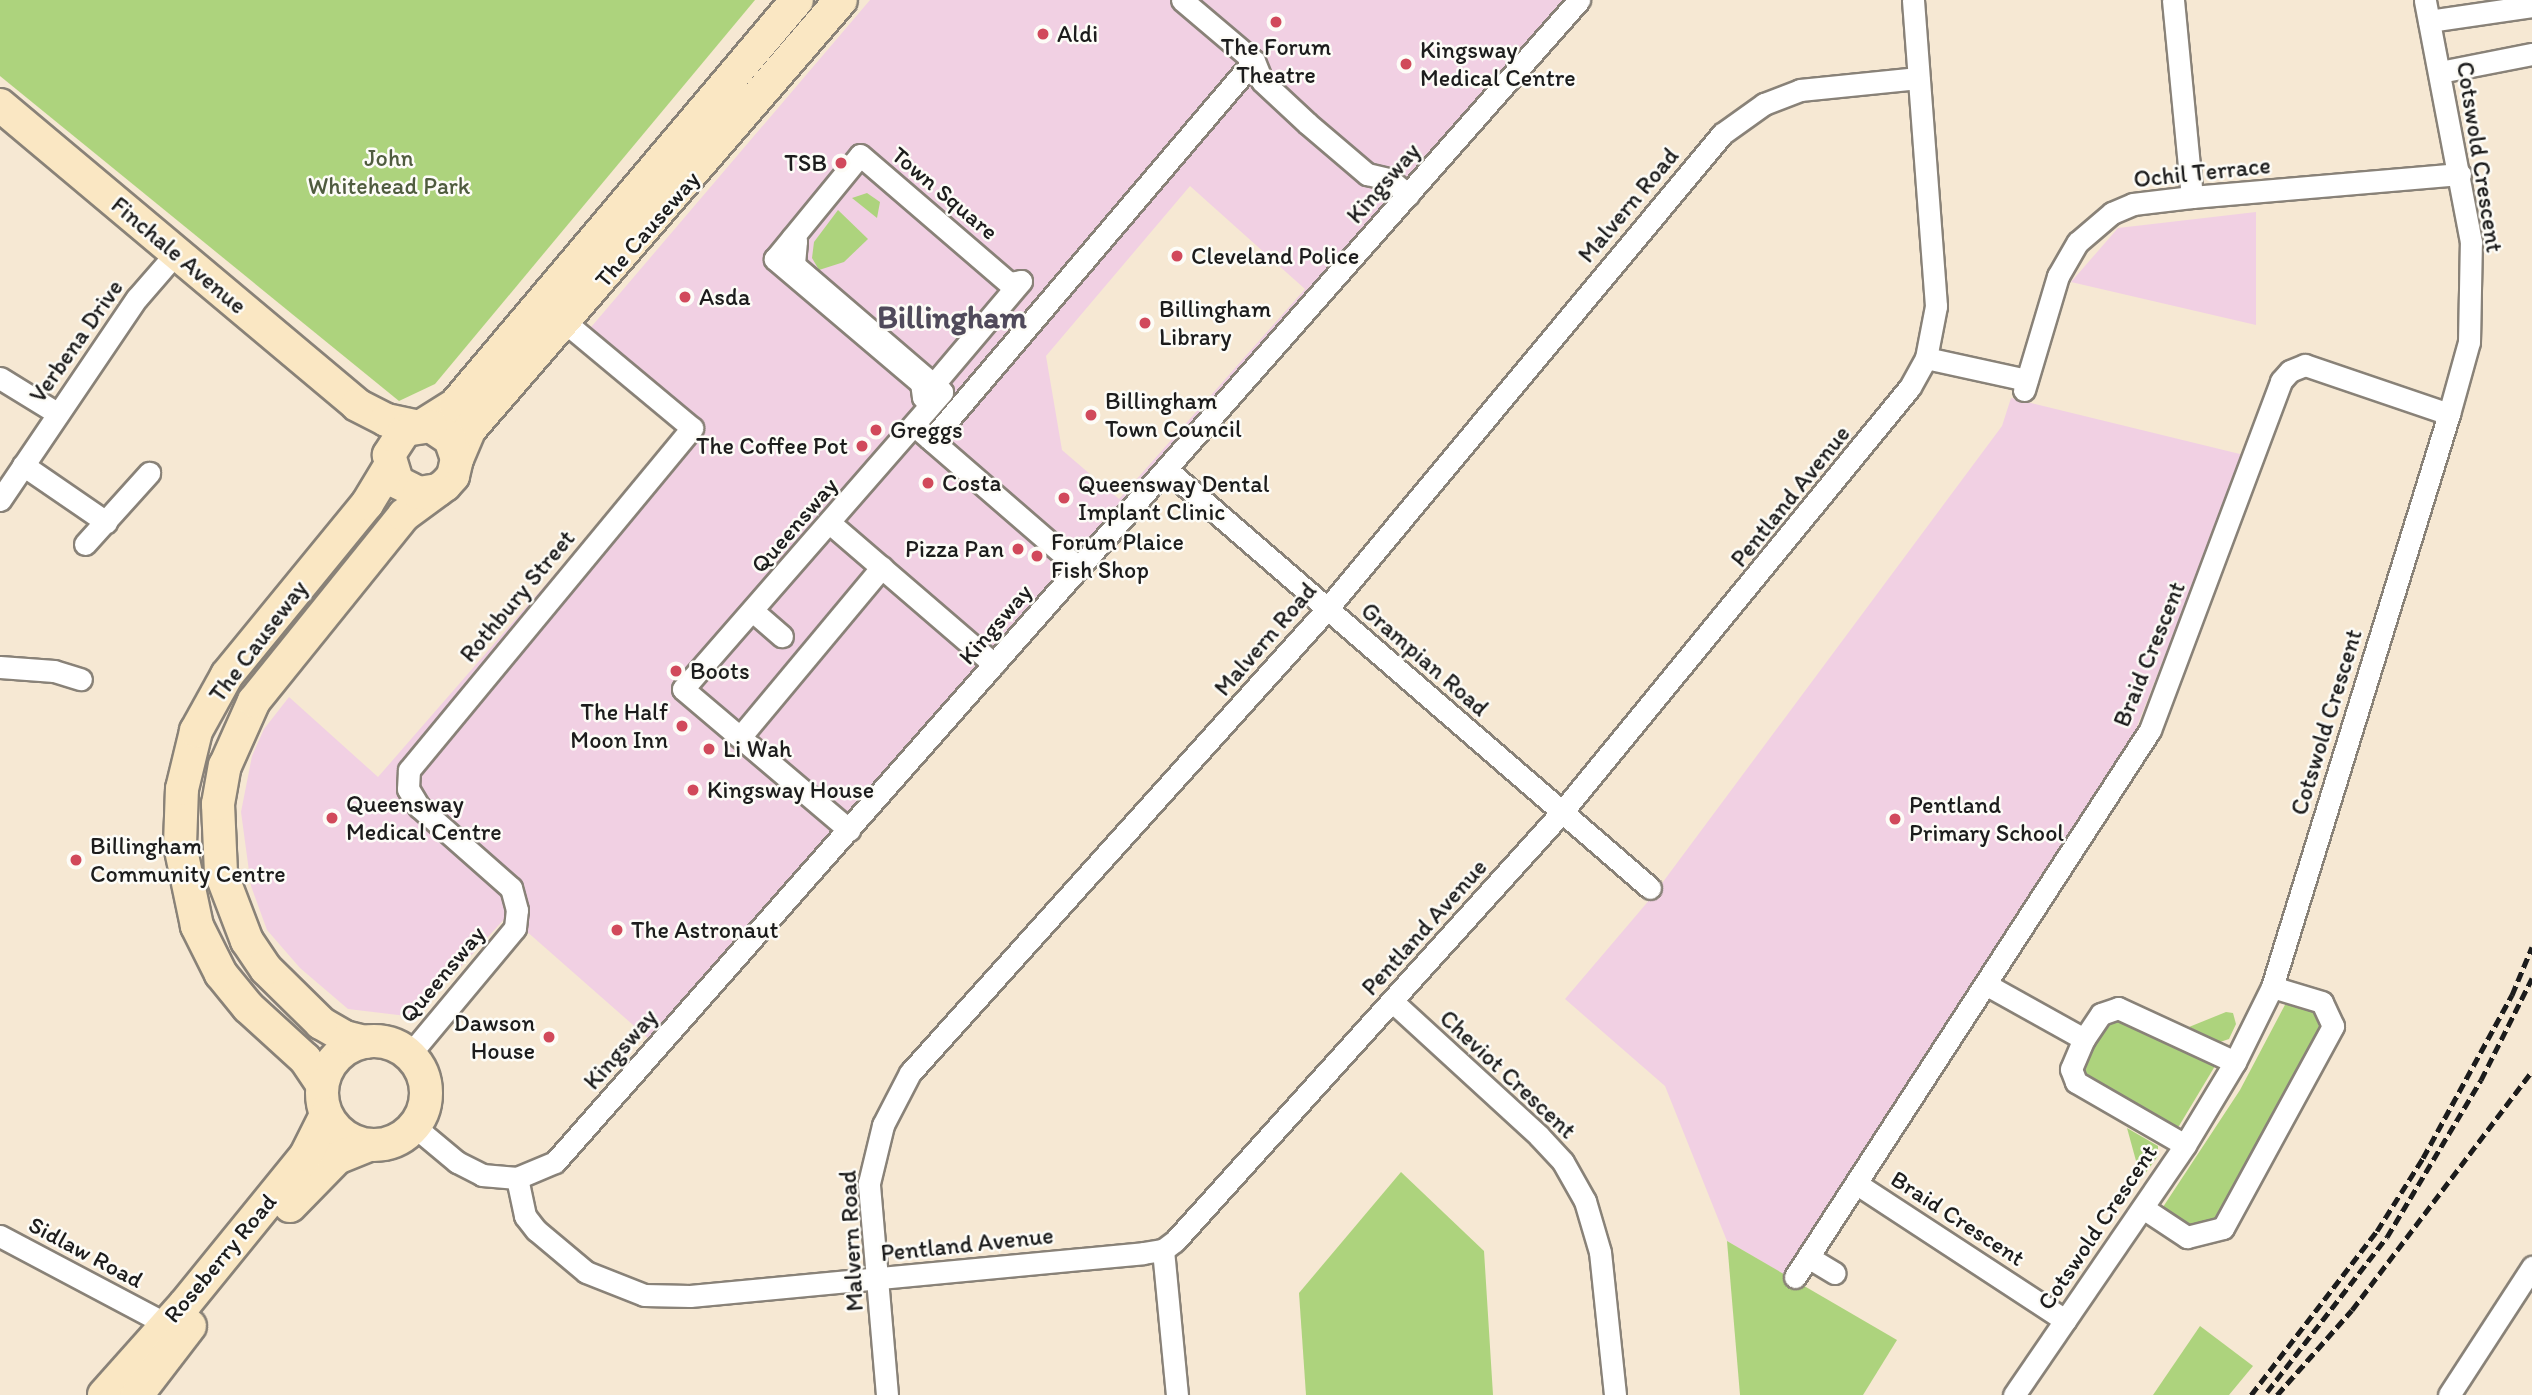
<!DOCTYPE html>
<html>
<head>
<meta charset="utf-8">
<style>
  body { margin:0 }
  #map { position:relative; width:2532px; height:1395px; overflow:hidden; background:#f6e8d3; font-family:Itim,sans-serif }
  div>[style] { position:absolute }
  [style*='--x'] { left:calc(var(--x)*1px); top:calc(var(--y)*1px); width:calc(var(--w)*1px); rotate:calc(var(--a)*1deg) }
  .built>* { inset:0; background:#f1d0e3 }
  .green>* { inset:0; background:#add37d }
  .roads { filter:drop-shadow(2px 0 #898278) drop-shadow(-2px 0 #898278) drop-shadow(0 2px #898278) drop-shadow(0 -2px #898278) }
  .street>* { height:21px; margin:-10.5px; padding:0 10.5px; transform-origin:10.5px; border-radius:10.5px; background:#fff }
  .secondary>* { height:32px; margin:-16px; padding:0 16px; transform-origin:16px; border-radius:16px; background:#fae7c3 }
  .secondary>.ring { margin:-16px; padding:0; box-sizing:content-box; background:none; border:32px solid #fae7c3; border-radius:50% }
  .rail>* { height:5px; margin-top:-2.5px; transform-origin:0; background:repeating-linear-gradient(90deg,#1c1c1c 0 10px,transparent 0 15px) }
  .dots>* { width:19px; height:19px; translate:-50% -50%; box-sizing:border-box; border:4px solid #fdfcf7; border-radius:50% }
  span { translate:-50% -50%; white-space:nowrap; text-align:center; line-height:1.15; -webkit-text-stroke:5px #fdfcf7; paint-order:stroke }
  .poi-label { font-size:24px; color:#1c1c1c }
  .left { translate:0 -50%; text-align:left }
  .right { translate:-100% -50%; text-align:right }
  .street-label { font-size:24px; color:#1c1c1c }
  .park-label { font-size:24px; color:#4f5c3e }
  .district-label { font-size:32px; color:#504a5b; font-weight:700 }
</style>
</head>
<body>
<div id="map">
  <div class="built">
    <div style="clip-path:polygon(evenodd,870px 0,1592px 0,649px 1039px,508px 915px,415px 1017px,348px 1009px,300px 968px,267px 930px,251px 886px,241px 812px,252px 756px,264px 729px,289px 697px,378px 777px,683px 427px,586px 333px,870px 0,1190px 186px,1305px 289px,1119px 499px,1062px 450px,1046px 356px,1190px 186px)"></div>
    <div style="clip-path:polygon(2256px 212px,2256px 325px,2071px 282px,2118px 228px)"></div>
    <div style="clip-path:polygon(2011px 398px,2244px 455px,2132px 739px,1785px 1275px,1727px 1241px,1665px 1086px,1565px 999px,1651px 898px,2002px 426px)"></div>
  </div>
  <div class="green">
    <div style="clip-path:polygon(0 0,755px 0,435px 384px,399px 401px,0 76px)"></div>
    <div style="clip-path:polygon(867px 193px,880px 202px,877px 218px,852px 198px)"></div>
    <div style="clip-path:polygon(838px 210px,868px 239px,844px 262px,819px 270px,812px 258px,814px 242px)"></div>
    <div style="clip-path:polygon(2287px 1001px,2312px 1009px,2321px 1031px,2216px 1226px,2185px 1229px,2164px 1214px,2163px 1207px,2240px 1090px)"></div>
    <div style="clip-path:polygon(2226px 1012px,2233px 1013px,2236px 1024px,2229px 1039px,2220px 1042px,2189px 1027px)"></div>
    <div style="clip-path:polygon(2119px 1017px,2212px 1058px,2215px 1066px,2179px 1126px,2174px 1128px,2086px 1082px,2082px 1063px,2107px 1020px)"></div>
    <div style="clip-path:polygon(2127px 1128px,2158px 1146px,2158px 1156px,2141px 1179px)"></div>
    <div style="clip-path:polygon(1401px 1172px,1484px 1251px,1493px 1395px,1306px 1395px,1299px 1293px)"></div>
    <div style="clip-path:polygon(1727px 1241px,1897px 1340px,1863px 1395px,1740px 1395px)"></div>
    <div style="clip-path:polygon(2200px 1326px,2253px 1366px,2229px 1395px,2153px 1395px)"></div>
  </div>
  <div class="roads">
    <div class="street">
      <div style="--x:1182;--y:0;--w:94;--a:40.3"></div>
      <div style="--x:1254;--y:61;--w:22;--a:68"></div>
      <div style="--x:1262;--y:81;--w:62;--a:43"></div>
      <div style="--x:1307;--y:123;--w:79;--a:40.4"></div>
      <div style="--x:1367;--y:174;--w:23;--a:13"></div>
      <div style="--x:1389;--y:179;--w:25;--a:40"></div>
      <div style="--x:2173;--y:0;--w:198;--a:84.5"></div>
      <div style="--x:2429;--y:21;--w:104;--a:-8.3"></div>
      <div style="--x:2440;--y:72;--w:94;--a:-11.1"></div>
      <div style="--x:860;--y:155;--w:196;--a:40.7"></div>
      <div style="--x:1009;--y:283;--w:12;--a:-9"></div>
      <div style="--x:1021;--y:281;--w:152;--a:130.2"></div>
      <div style="--x:923;--y:397;--w:14;--a:-98"></div>
      <div style="--x:921;--y:383;--w:192;--a:-139.7"></div>
      <div style="--x:775;--y:259;--w:134;--a:-50.7"></div>
      <div style="--x:792;--y:238;--w:5;--a:37"></div>
      <div style="--x:796;--y:241;--w:24;--a:95"></div>
      <div style="--x:794;--y:265;--w:195;--a:40.6"></div>
      <div style="--x:942;--y:392;--w:394;--a:131.1"></div>
      <div style="--x:683;--y:689;--w:218;--a:40.3"></div>
      <div style="--x:1926;--y:358;--w:103;--a:12.3"></div>
      <div style="--x:0;--y:378;--w:67;--a:31.6"></div>
      <div style="--x:2024;--y:390;--w:119;--a:-73.4"></div>
      <div style="--x:2058;--y:276;--w:39;--a:-60"></div>
      <div style="--x:2078;--y:242;--w:45;--a:-40.5"></div>
      <div style="--x:2112;--y:213;--w:23;--a:-23"></div>
      <div style="--x:2133;--y:204;--w:59;--a:-6.8"></div>
      <div style="--x:2192;--y:197;--w:269;--a:-4.9"></div>
      <div style="--x:922;--y:432;--w:208;--a:40.9"></div>
      <div style="--x:931;--y:440;--w:498;--a:-49.6"></div>
      <div style="--x:23;--y:465;--w:101;--a:34.5"></div>
      <div style="--x:1166;--y:469;--w:640;--a:40.88"></div>
      <div style="--x:0;--y:500;--w:244;--a:-55.9"></div>
      <div style="--x:137;--y:298;--w:61;--a:-49"></div>
      <div style="--x:831;--y:524;--w:215;--a:40.7"></div>
      <div style="--x:85;--y:544;--w:96;--a:-48"></div>
      <div style="--x:754;--y:612;--w:37;--a:41"></div>
      <div style="--x:0;--y:667;--w:54;--a:4.2"></div>
      <div style="--x:54;--y:671;--w:28;--a:17"></div>
      <div style="--x:741;--y:736;--w:220;--a:-50.2"></div>
      <div style="--x:1987;--y:985;--w:111;--a:29.1"></div>
      <div style="--x:1393;--y:1002;--w:198;--a:42.5"></div>
      <div style="--x:1539;--y:1136;--w:35;--a:47"></div>
      <div style="--x:1563;--y:1162;--w:45;--a:60.6"></div>
      <div style="--x:1585;--y:1201;--w:53;--a:73.6"></div>
      <div style="--x:1600;--y:1252;--w:144;--a:84"></div>
      <div style="--x:410;--y:1054;--w:164;--a:-50.2"></div>
      <div style="--x:515;--y:928;--w:18;--a:-84"></div>
      <div style="--x:517;--y:910;--w:23;--a:-105"></div>
      <div style="--x:511;--y:888;--w:123;--a:-138.6"></div>
      <div style="--x:419;--y:807;--w:21;--a:-121"></div>
      <div style="--x:408;--y:789;--w:19;--a:-87"></div>
      <div style="--x:409;--y:770;--w:444;--a:-50.4"></div>
      <div style="--x:692;--y:428;--w:165;--a:-140.2"></div>
      <div style="--x:415;--y:1127;--w:55;--a:39.8"></div>
      <div style="--x:457;--y:1162;--w:28;--a:27"></div>
      <div style="--x:482;--y:1175;--w:35;--a:5"></div>
      <div style="--x:517;--y:1178;--w:41;--a:-22.8"></div>
      <div style="--x:555;--y:1162;--w:1549;--a:-48.61"></div>
      <div style="--x:2185;--y:1145;--w:126;--a:-150"></div>
      <div style="--x:2076;--y:1082;--w:14;--a:-111"></div>
      <div style="--x:2071;--y:1069;--w:33;--a:-67"></div>
      <div style="--x:2084;--y:1039;--w:30;--a:-56"></div>
      <div style="--x:2101;--y:1014;--w:18;--a:-19"></div>
      <div style="--x:2118;--y:1008;--w:129;--a:24.8"></div>
      <div style="--x:517;--y:1178;--w:39;--a:78"></div>
      <div style="--x:525;--y:1216;--w:18;--a:52"></div>
      <div style="--x:536;--y:1230;--w:65;--a:40"></div>
      <div style="--x:586;--y:1272;--w:62;--a:21.6"></div>
      <div style="--x:644;--y:1295;--w:46;--a:1.2"></div>
      <div style="--x:690;--y:1296;--w:455;--a:-5.4"></div>
      <div style="--x:1143;--y:1253;--w:20;--a:-9"></div>
      <div style="--x:1163;--y:1250;--w:15;--a:-37"></div>
      <div style="--x:1175;--y:1241;--w:578;--a:-47.95"></div>
      <div style="--x:1562;--y:812;--w:549;--a:-50.69"></div>
      <div style="--x:1910;--y:387;--w:33;--a:-61"></div>
      <div style="--x:1926;--y:358;--w:53;--a:-79.1"></div>
      <div style="--x:1936;--y:306;--w:307;--a:-94.3"></div>
      <div style="--x:1857;--y:1184;--w:249;--a:33.2"></div>
      <div style="--x:2143;--y:1208;--w:53;--a:33.4"></div>
      <div style="--x:2187;--y:1237;--w:37;--a:-14"></div>
      <div style="--x:2223;--y:1228;--w:230;--a:-61.4"></div>
      <div style="--x:2333;--y:1026;--w:26;--a:-115"></div>
      <div style="--x:2322;--y:1002;--w:52;--a:-163.3"></div>
      <div style="--x:0;--y:1236;--w:199;--a:27.9"></div>
      <div style="--x:1163;--y:1250;--w:146;--a:84.5"></div>
      <div style="--x:1808;--y:1257;--w:31;--a:31"></div>
      <div style="--x:1795;--y:1277;--w:652;--a:-57.02"></div>
      <div style="--x:2150;--y:730;--w:373;--a:-69.4"></div>
      <div style="--x:2281;--y:381;--w:13;--a:-48"></div>
      <div style="--x:2290;--y:371;--w:16;--a:-22"></div>
      <div style="--x:2305;--y:365;--w:152;--a:18.8"></div>
      <div style="--x:887;--y:1395;--w:213;--a:-94.9"></div>
      <div style="--x:869;--y:1183;--w:60;--a:-76.4"></div>
      <div style="--x:883;--y:1125;--w:59;--a:-62.6"></div>
      <div style="--x:910;--y:1073;--w:624;--a:-48.05"></div>
      <div style="--x:1327;--y:609;--w:618;--a:-50.25"></div>
      <div style="--x:1722;--y:134;--w:52;--a:-35.5"></div>
      <div style="--x:1764;--y:104;--w:39;--a:-21"></div>
      <div style="--x:1800;--y:90;--w:119;--a:-5.8"></div>
      <div style="--x:2014;--y:1395;--w:303;--a:-55.6"></div>
      <div style="--x:2185;--y:1145;--w:97;--a:-58.9"></div>
      <div style="--x:2235;--y:1062;--w:84;--a:-63.7"></div>
      <div style="--x:2272;--y:987;--w:600;--a:-72.83"></div>
      <div style="--x:2449;--y:414;--w:75;--a:-74.5"></div>
      <div style="--x:2469;--y:342;--w:100;--a:-88.9"></div>
      <div style="--x:2471;--y:242;--w:246;--a:-100.8"></div>
      <div style="--x:2449;--y:1395;--w:153;--a:-57"></div>
    </div>
    <div class="secondary">
      <div style="--x:0;--y:105;--w:466;--a:40"></div>
      <div style="--x:357;--y:405;--w:33;--a:27"></div>
      <div style="--x:386;--y:420;--w:30;--a:12"></div>
      <div style="--x:423;--y:425;--w:38;--a:-32"></div>
      <div style="--x:455;--y:405;--w:530;--a:-49.82"></div>
      <div style="--x:457;--y:459;--w:33;--a:-67"></div>
      <div style="--x:470;--y:429;--w:567;--a:-49.15"></div>
      <div class="ring" style="left:322px;top:1041px;width:72px;height:72px"></div>
      <div style="--x:365;--y:1042;--w:21;--a:-166"></div>
      <div style="--x:345;--y:1037;--w:28;--a:-150"></div>
      <div style="--x:321;--y:1023;--w:77;--a:-135.5"></div>
      <div style="--x:266;--y:969;--w:34;--a:-124"></div>
      <div style="--x:247;--y:941;--w:73;--a:-110.9"></div>
      <div style="--x:221;--y:873;--w:69;--a:-92.5"></div>
      <div style="--x:218;--y:804;--w:39;--a:-80"></div>
      <div style="--x:225;--y:766;--w:71;--a:-66"></div>
      <div style="--x:254;--y:701;--w:239;--a:-51.1"></div>
      <div style="--x:404;--y:515;--w:51;--a:-36.2"></div>
      <div style="--x:445;--y:485;--w:12;--a:-48"></div>
      <div style="--x:453;--y:476;--w:17;--a:-77"></div>
      <div style="--x:457;--y:459;--w:21;--a:-109"></div>
      <div style="--x:450;--y:439;--w:23;--a:-146"></div>
      <div style="--x:431;--y:426;--w:26;--a:171"></div>
      <div style="--x:405;--y:430;--w:30;--a:123"></div>
      <div style="--x:389;--y:455;--w:28;--a:73"></div>
      <div style="--x:397;--y:482;--w:25;--a:27"></div>
      <div style="--x:419;--y:493;--w:19;--a:-9"></div>
      <div style="--x:322;--y:1084;--w:30;--a:-124"></div>
      <div style="--x:305;--y:1059;--w:77;--a:-137.6"></div>
      <div style="--x:248;--y:1007;--w:43;--a:-129.3"></div>
      <div style="--x:221;--y:974;--w:54;--a:-116.6"></div>
      <div style="--x:197;--y:926;--w:83;--a:-101.9"></div>
      <div style="--x:180;--y:845;--w:56;--a:-88"></div>
      <div style="--x:182;--y:789;--w:60;--a:-76.4"></div>
      <div style="--x:196;--y:731;--w:64;--a:-61"></div>
      <div style="--x:227;--y:675;--w:221;--a:-50.7"></div>
      <div style="--x:367;--y:504;--w:44;--a:-58.8"></div>
      <div style="--x:290;--y:1206;--w:67;--a:-45.6"></div>
      <div style="--x:337;--y:1158;--w:32;--a:-22"></div>
      <div style="--x:104;--y:1395;--w:122;--a:-48.3"></div>
      <div style="--x:185;--y:1304;--w:192;--a:-50.9"></div>
      <div style="--x:306;--y:1155;--w:45;--a:-63.4"></div>
      <div style="--x:137;--y:1395;--w:87;--a:-52.5"></div>
    </div>
  </div>
  <div class="rail">
    <div style="--x:2267;--y:1392;--w:196;--a:-52.3"></div>
    <div style="--x:2387;--y:1237;--w:183;--a:-59.1"></div>
    <div style="--x:2481;--y:1080;--w:114;--a:-63.4"></div>
    <div style="--x:2251;--y:1395;--w:207;--a:-52.5"></div>
    <div style="--x:2377;--y:1231;--w:86;--a:-57.8"></div>
    <div style="--x:2423;--y:1158;--w:186;--a:-61.4"></div>
    <div style="--x:2512;--y:995;--w:52;--a:-67.4"></div>
    <div style="--x:2277;--y:1395;--w:113;--a:-48.6"></div>
    <div style="--x:2352;--y:1310;--w:299;--a:-53"></div>
  </div>
  <div class="dots">
    <div style="left:1276px;top:22px;background:#d1495b"></div>
    <div style="left:1043px;top:34px;background:#d1495b"></div>
    <div style="left:1406px;top:64px;background:#d1495b"></div>
    <div style="left:841px;top:163px;background:#d1495b"></div>
    <div style="left:1177px;top:256px;background:#d1495b"></div>
    <div style="left:685px;top:297px;background:#d1495b"></div>
    <div style="left:1145px;top:323px;background:#d1495b"></div>
    <div style="left:1091px;top:415px;background:#d1495b"></div>
    <div style="left:876px;top:430px;background:#d1495b"></div>
    <div style="left:862px;top:446px;background:#d1495b"></div>
    <div style="left:928px;top:483px;background:#d1495b"></div>
    <div style="left:1064px;top:498px;background:#d1495b"></div>
    <div style="left:1018px;top:549px;background:#d1495b"></div>
    <div style="left:1037px;top:556px;background:#d1495b"></div>
    <div style="left:676px;top:671px;background:#d1495b"></div>
    <div style="left:682px;top:726px;background:#d1495b"></div>
    <div style="left:709px;top:749px;background:#d1495b"></div>
    <div style="left:693px;top:790px;background:#d1495b"></div>
    <div style="left:332px;top:818px;background:#d1495b"></div>
    <div style="left:1895px;top:819px;background:#d1495b"></div>
    <div style="left:76px;top:860px;background:#d1495b"></div>
    <div style="left:617px;top:930px;background:#d1495b"></div>
    <div style="left:549px;top:1037px;background:#d1495b"></div>
  </div>
  <div class="poi-label">
    <span class="left" style="left:1057px;top:34px">Aldi</span>
    <span style="left:1276px;top:61px">The Forum<br>Theatre</span>
    <span class="left" style="left:1420px;top:64px">Kingsway<br>Medical Centre</span>
    <span class="right" style="left:827px;top:163px">TSB</span>
    <span class="left" style="left:1191px;top:256px">Cleveland Police</span>
    <span class="left" style="left:699px;top:297px">Asda</span>
    <span class="left" style="left:1159px;top:323px">Billingham<br>Library</span>
    <span class="left" style="left:1105px;top:415px">Billingham<br>Town Council</span>
    <span class="left" style="left:890px;top:430px">Greggs</span>
    <span class="right" style="left:848px;top:446px">The Coffee Pot</span>
    <span class="left" style="left:942px;top:483px">Costa</span>
    <span class="left" style="left:1078px;top:498px">Queensway Dental<br>Implant Clinic</span>
    <span class="left" style="left:1051px;top:556px">Forum Plaice<br>Fish Shop</span>
    <span class="right" style="left:1004px;top:549px">Pizza Pan</span>
    <span class="left" style="left:690px;top:671px">Boots</span>
    <span class="right" style="left:668px;top:726px">The Half<br>Moon Inn</span>
    <span class="left" style="left:723px;top:749px">Li Wah</span>
    <span class="left" style="left:707px;top:790px">Kingsway House</span>
    <span class="left" style="left:346px;top:818px">Queensway<br>Medical Centre</span>
    <span class="left" style="left:1909px;top:819px">Pentland<br>Primary School</span>
    <span class="left" style="left:90px;top:860px">Billingham<br>Community Centre</span>
    <span class="left" style="left:631px;top:930px">The Astronaut</span>
    <span class="right" style="left:535px;top:1037px">Dawson<br>House</span>
  </div>
  <div class="street-label">
    <span style="left:2480px;top:157px;rotate:81deg">Cotswold Crescent</span>
    <span style="left:2202px;top:172px;rotate:-6deg">Ochil Terrace</span>
    <span style="left:1383px;top:183px;rotate:-49deg">Kingsway</span>
    <span style="left:945px;top:193px;rotate:40deg">Town Square</span>
    <span style="left:1628px;top:205px;rotate:-50deg">Malvern Road</span>
    <span style="left:647px;top:229px;rotate:-49deg">The Causeway</span>
    <span style="left:179px;top:255px;rotate:40deg">Finchale Avenue</span>
    <span style="left:76px;top:341px;rotate:-55deg">Verbena Drive</span>
    <span style="left:1790px;top:496px;rotate:-51deg">Pentland Avenue</span>
    <span style="left:794px;top:525px;rotate:-49deg">Queensway</span>
    <span style="left:517px;top:596px;rotate:-50deg">Rothbury Street</span>
    <span style="left:995px;top:624px;rotate:-49deg">Kingsway</span>
    <span style="left:1265px;top:639px;rotate:-49deg">Malvern Road</span>
    <span style="left:258px;top:641px;rotate:-53deg">The Causeway</span>
    <span style="left:2149px;top:654px;rotate:-68deg">Braid Crescent</span>
    <span style="left:1425px;top:659px;rotate:41deg">Grampian Road</span>
    <span style="left:2326px;top:722px;rotate:-73deg">Cotswold Crescent</span>
    <span style="left:1424px;top:927px;rotate:-48deg">Pentland Avenue</span>
    <span style="left:442px;top:974px;rotate:-50deg">Queensway</span>
    <span style="left:620px;top:1049px;rotate:-49deg">Kingsway</span>
    <span style="left:1508px;top:1074px;rotate:43deg">Cheviot Crescent</span>
    <span style="left:1958px;top:1218px;rotate:33deg">Braid Crescent</span>
    <span style="left:2097px;top:1227px;rotate:-56deg">Cotswold Crescent</span>
    <span style="left:851px;top:1241px;rotate:-93deg">Malvern Road</span>
    <span style="left:967px;top:1244px;rotate:-6deg">Pentland Avenue</span>
    <span style="left:86px;top:1252px;rotate:28deg">Sidlaw Road</span>
    <span style="left:220px;top:1258px;rotate:-50deg">Roseberry Road</span>
  </div>
  <div class="park-label">
    <span style="left:389px;top:172px">John<br>Whitehead Park</span>
  </div>
  <div class="district-label">
    <span style="left:952px;top:317px">Billingham</span>
  </div>
</div>
</body>
</html>
